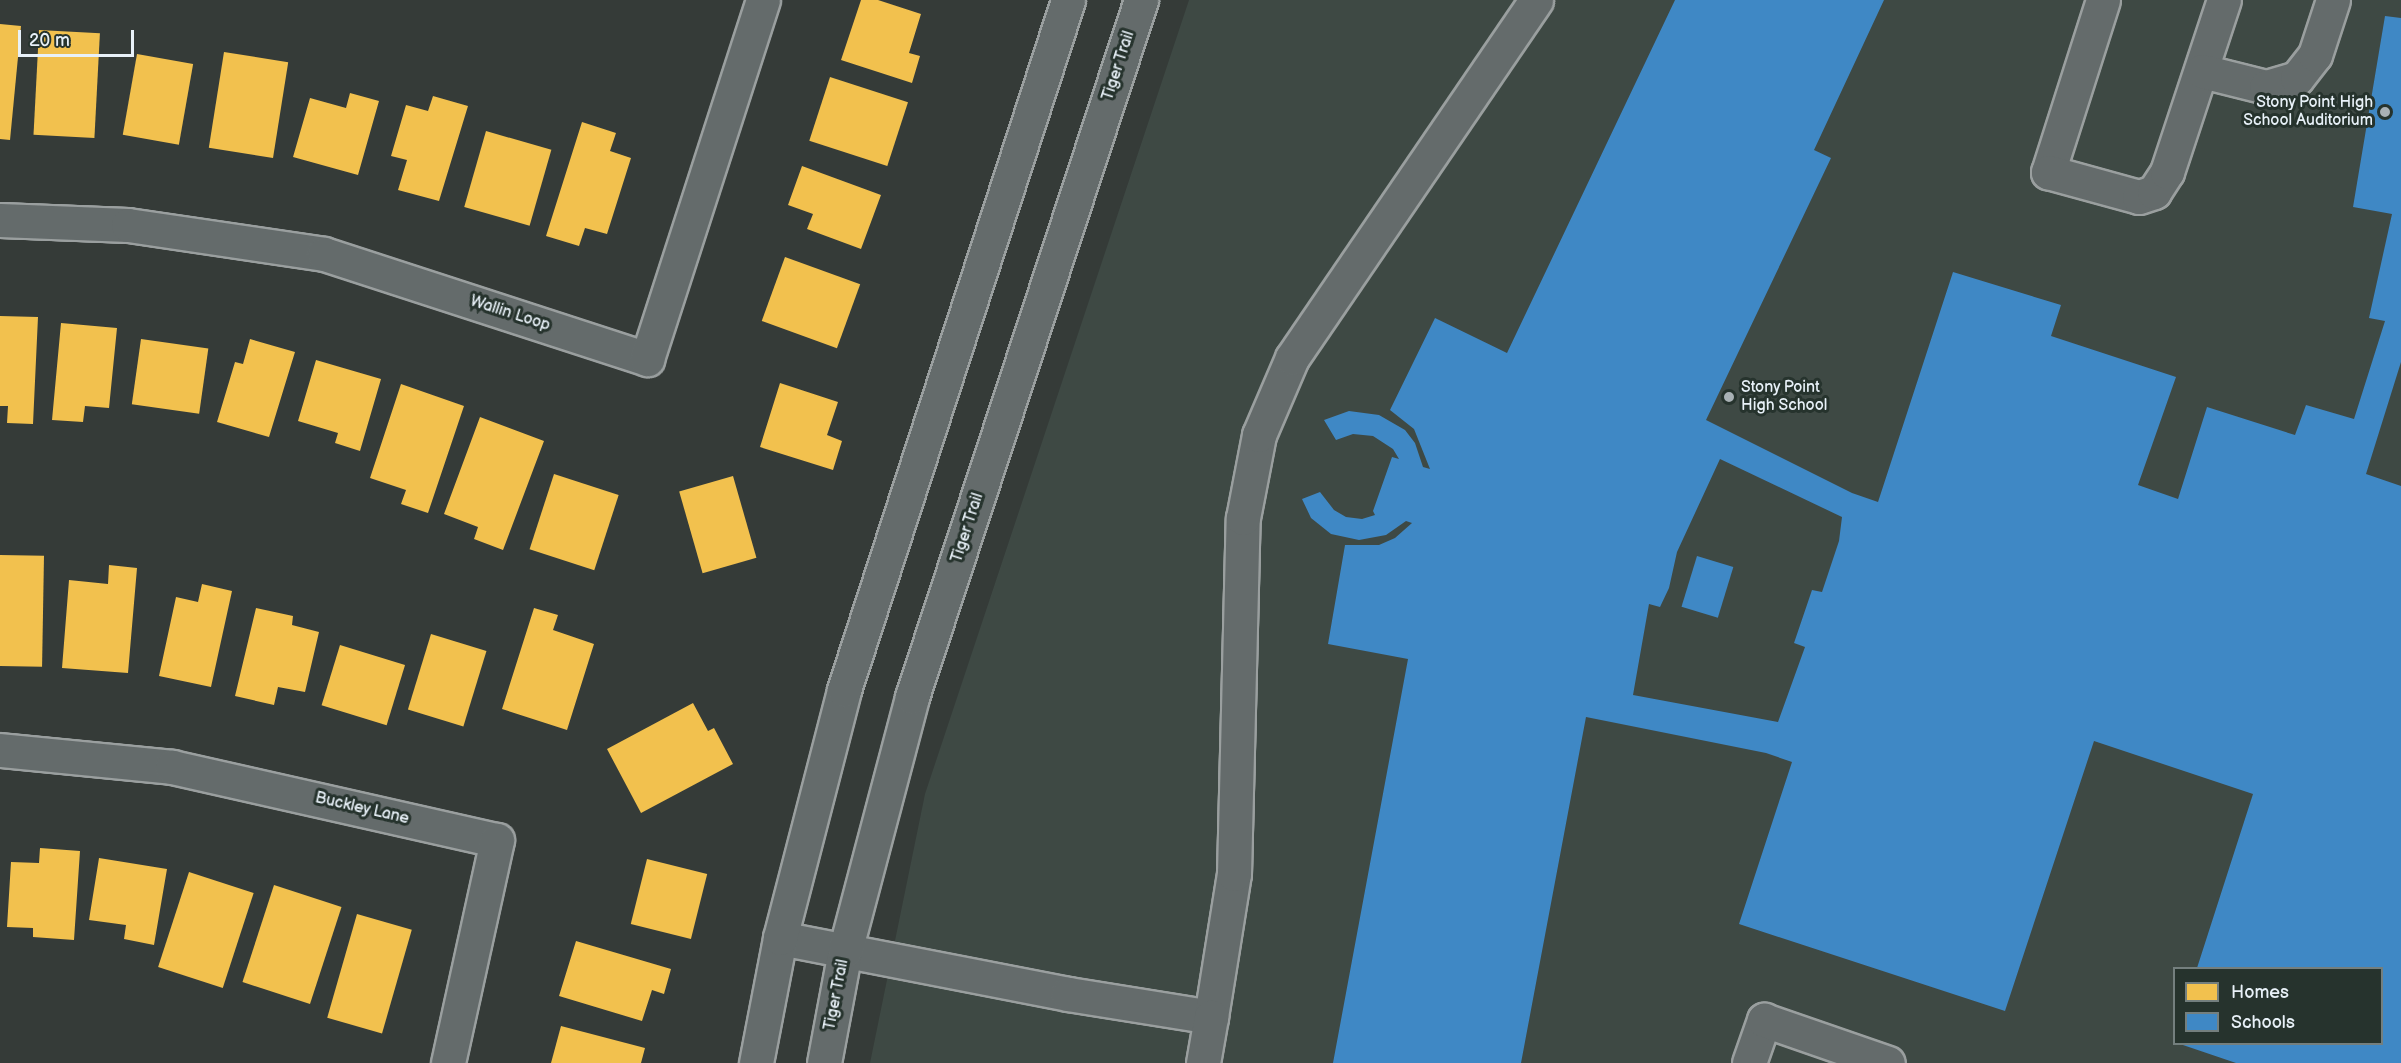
<!DOCTYPE html>
<html>
<head>
<meta charset="utf-8">
<style>
  body { margin:0 }
  #map { position:relative; width:2401px; height:1063px; overflow:hidden; background:#353b38; font-family:"Balsamiq Sans",sans-serif }
  div>[style] { position:absolute }
  [style*='--x'] { left:calc(var(--x)*1px); top:calc(var(--y)*1px); width:calc(var(--w)*1px); rotate:calc(var(--a)*1deg) }
  .built>* { inset:0; background:#3e4944 }
  .homes>* { inset:0; background:#f2c14e; transform-origin:0 0 }
  .schools>* { inset:0; background:#3f88c5; transform-origin:0 0 }
  .roads { filter:drop-shadow(2px 0 #9a9f9f) drop-shadow(-2px 0 #9a9f9f) drop-shadow(0 2px #9a9f9f) drop-shadow(0 -2px #9a9f9f) }
  .minor>* { height:33px; margin:-16.5px; padding:0 16.5px; transform-origin:16.5px; border-radius:16.5px; background:#646b6b }
  .dots>* { width:16px; height:16px; translate:-50% -50%; box-sizing:border-box; border:3px solid #26332d; border-radius:50% }
  span { translate:-50% -50%; white-space:nowrap; text-align:center; line-height:1.15; -webkit-text-stroke:6px #26332d; paint-order:stroke }
  .street-label { font-size:16px; color:#e8f1f8 }
  .poi-label { font-size:16px; color:#e8f1f8 }
  .right { translate:-100% -50%; text-align:right }
  .left { translate:0 -50%; text-align:left }
  .legend { position:absolute; left:2173px; top:967px; width:210px; height:78px; box-sizing:border-box; background:#26332d; border:2px solid #747f7e; margin:0; padding:8px 10px; list-style:none; font-size:18px; color:#e8f1f8 }
  .legend li { display:flex; align-items:center; gap:12px; height:30px }
  .legend b { width:30px; border:2px solid #747f7e }
  .scale { position:absolute; left:18px; top:30px; width:116px; height:27px; box-sizing:border-box; border:3px solid #e8f1f8; border-top:0; padding-left:8px; font-size:18px; line-height:21px; white-space:nowrap; color:#e8f1f8; -webkit-text-stroke:4px #26332d; paint-order:stroke }
</style>
</head>
<body>
<div id="map">
  <div class="built">
    <div style="clip-path:polygon(evenodd,1189px 0,2401px 0,2401px 1063px,870px 1063px,925px 794px,1189px 0,2174px 968px,2382px 968px,2382px 1044px,2174px 1044px,2174px 968px)"></div>
  </div>
  <div class="homes">
    <div style="clip-path:polygon(861px 0,878px 0,921px 14px,909px 53px,920px 56px,912px 83px,841px 60px)"></div>
    <div style="clip-path:polygon(0 24px,21px 26px,10px 140px,0 139px)"></div>
    <div style="left:39px;top:30px;width:61px;height:105px;rotate:3deg"></div>
    <div style="left:224px;top:52px;width:65px;height:97px;rotate:9deg"></div>
    <div style="left:137px;top:54px;width:57px;height:82px;rotate:10deg"></div>
    <div style="left:830px;top:77px;width:82px;height:67px;rotate:18deg"></div>
    <div style="clip-path:polygon(350px 93px,379px 101px,358px 175px,293px 157px,310px 98px,346px 108px)"></div>
    <div style="clip-path:polygon(433px 96px,468px 106px,439px 201px,398px 190px,407px 160px,391px 156px,406px 105px,428px 111px)"></div>
    <div style="clip-path:polygon(582px 122px,616px 133px,610px 151px,631px 158px,607px 234px,585px 228px,579px 246px,546px 236px)"></div>
    <div style="left:486px;top:131px;width:68px;height:79px;rotate:16deg"></div>
    <div style="clip-path:polygon(802px 166px,881px 195px,861px 249px,807px 229px,813px 214px,788px 205px)"></div>
    <div style="left:785px;top:257px;width:80px;height:68px;rotate:20deg"></div>
    <div style="clip-path:polygon(0 316px,38px 317px,33px 424px,7px 423px,8px 406px,0 406px)"></div>
    <div style="clip-path:polygon(61px 323px,117px 328px,109px 408px,85px 406px,83px 422px,52px 420px)"></div>
    <div style="left:141px;top:339px;width:68px;height:66px;rotate:8deg"></div>
    <div style="clip-path:polygon(250px 339px,295px 352px,269px 437px,217px 422px,235px 362px,243px 364px)"></div>
    <div style="clip-path:polygon(316px 360px,381px 379px,360px 451px,335px 443px,338px 433px,298px 421px)"></div>
    <div style="clip-path:polygon(780px 383px,838px 402px,827px 435px,842px 441px,833px 470px,760px 447px)"></div>
    <div style="clip-path:polygon(401px 384px,464px 406px,428px 513px,401px 504px,406px 490px,370px 478px)"></div>
    <div style="clip-path:polygon(480px 417px,544px 441px,503px 550px,474px 539px,478px 527px,444px 514px)"></div>
    <div style="left:554px;top:474px;width:68px;height:79px;rotate:18deg"></div>
    <div style="left:733px;top:476px;width:85px;height:56px;rotate:74deg"></div>
    <div style="left:0;top:555px;width:44px;height:111px;rotate:1deg"></div>
    <div style="clip-path:polygon(109px 565px,137px 568px,128px 673px,62px 668px,69px 580px,108px 584px)"></div>
    <div style="clip-path:polygon(202px 584px,232px 591px,211px 687px,159px 676px,176px 597px,198px 602px)"></div>
    <div style="clip-path:polygon(256px 608px,293px 616px,292px 625px,319px 632px,305px 692px,278px 687px,274px 705px,235px 696px)"></div>
    <div style="clip-path:polygon(534px 608px,558px 615px,553px 630px,594px 644px,567px 730px,502px 709px)"></div>
    <div style="left:431px;top:634px;width:58px;height:79px;rotate:17deg"></div>
    <div style="left:340px;top:645px;width:68px;height:63px;rotate:17deg"></div>
    <div style="clip-path:polygon(693px 703px,708px 731px,714px 728px,733px 764px,641px 813px,607px 749px)"></div>
    <div style="clip-path:polygon(40px 848px,80px 851px,74px 940px,33px 937px,33px 928px,7px 927px,11px 862px,39px 863px)"></div>
    <div style="clip-path:polygon(99px 858px,167px 869px,154px 945px,124px 939px,126px 925px,89px 920px)"></div>
    <div style="left:647px;top:859px;width:62px;height:67px;rotate:14deg"></div>
    <div style="left:189px;top:872px;width:68px;height:100px;rotate:18deg"></div>
    <div style="left:274px;top:885px;width:71px;height:102px;rotate:18deg"></div>
    <div style="left:357px;top:914px;width:57px;height:108px;rotate:16deg"></div>
    <div style="clip-path:polygon(576px 941px,671px 969px,664px 994px,652px 990px,642px 1021px,559px 996px)"></div>
    <div style="clip-path:polygon(561px 1026px,645px 1048px,641px 1063px,551px 1063px)"></div>
  </div>
  <div class="schools">
    <div style="clip-path:polygon(evenodd,1675px 0,1884px 0,1814px 150px,1831px 158px,1706px 420px,1852px 493px,1878px 502px,1953px 272px,2061px 305px,2051px 336px,2176px 377px,2138px 485px,2178px 499px,2207px 407px,2295px 435px,2306px 405px,2354px 419px,2385px 321px,2369px 318px,2392px 214px,2353px 207px,2385px 16px,2401px 18px,2401px 362px,2366px 474px,2401px 486px,2401px 1063px,2236px 1063px,2180px 1044px,2382px 1044px,2382px 968px,2197px 968px,2253px 794px,2094px 741px,2005px 1011px,1739px 924px,1792px 762px,1766px 753px,1586px 717px,1521px 1063px,1333px 1063px,1408px 659px,1328px 644px,1345px 545px,1379px 545px,1395px 538px,1412px 523px,1406px 521px,1386px 535px,1359px 540px,1331px 534px,1311px 518px,1302px 499px,1320px 492px,1334px 510px,1346px 517px,1362px 519px,1375px 515px,1373px 511px,1392px 457px,1399px 459px,1393px 449px,1373px 436px,1353px 434px,1336px 440px,1324px 420px,1349px 411px,1379px 415px,1405px 430px,1415px 443px,1423px 467px,1430px 469px,1414px 429px,1390px 410px,1435px 318px,1507px 353px,1675px 0,1720px 459px,1842px 517px,1839px 541px,1822px 592px,1812px 590px,1794px 643px,1805px 647px,1778px 722px,1633px 695px,1649px 604px,1660px 607px,1669px 588px,1677px 552px,1720px 459px)"></div>
    <div style="left:1697px;top:556px;width:38px;height:53px;rotate:17deg"></div>
  </div>
  <div class="roads">
    <div class="minor">
      <div style="--x:2103;--y:0;--w:181;--a:107.7"></div>
      <div style="--x:2048;--y:172;--w:94;--a:15.4"></div>
      <div style="--x:2139;--y:197;--w:16;--a:-18"></div>
      <div style="--x:2154;--y:192;--w:24;--a:-57"></div>
      <div style="--x:2167;--y:172;--w:181;--a:-71.7"></div>
      <div style="--x:2202;--y:71;--w:66;--a:14"></div>
      <div style="--x:2266;--y:87;--w:32;--a:-16"></div>
      <div style="--x:2297;--y:78;--w:29;--a:-52"></div>
      <div style="--x:2315;--y:55;--w:58;--a:-71.9"></div>
      <div style="--x:0;--y:220;--w:128;--a:2.2"></div>
      <div style="--x:128;--y:225;--w:198;--a:8.4"></div>
      <div style="--x:324;--y:254;--w:340;--a:18"></div>
      <div style="--x:647;--y:359;--w:377;--a:-72.1"></div>
      <div style="--x:0;--y:750;--w:173;--a:5.6"></div>
      <div style="--x:172;--y:767;--w:333;--a:12.7"></div>
      <div style="--x:497;--y:840;--w:228;--a:102.4"></div>
      <div style="--x:780;--y:938;--w:293;--a:11"></div>
      <div style="--x:1068;--y:994;--w:145;--a:9.1"></div>
      <div style="--x:1211;--y:1017;--w:145;--a:-80.9"></div>
      <div style="--x:1234;--y:874;--w:356;--a:-88.6"></div>
      <div style="--x:1243;--y:518;--w:85;--a:-79.1"></div>
      <div style="--x:1259;--y:435;--w:84;--a:-66.8"></div>
      <div style="--x:1292;--y:358;--w:433;--a:-55.7"></div>
      <div style="--x:756;--y:1063;--w:127;--a:-79.1"></div>
      <div style="--x:780;--y:938;--w:256;--a:-75.5"></div>
      <div style="--x:844;--y:690;--w:725;--a:-72.01"></div>
      <div style="--x:824;--y:1063;--w:114;--a:-79.4"></div>
      <div style="--x:845;--y:951;--w:263;--a:-75.2"></div>
      <div style="--x:912;--y:697;--w:734;--a:-71.81"></div>
      <div style="--x:1203;--y:1063;--w:47;--a:-80.1"></div>
      <div style="--x:1749;--y:1063;--w:46;--a:-70.8"></div>
      <div style="--x:1764;--y:1020;--w:131;--a:19.1"></div>
    </div>
  </div>
  <div class="dots">
    <div style="left:2385px;top:112px;background:#a9b1b5"></div>
    <div style="left:1729px;top:397px;background:#a9b1b5"></div>
  </div>
  <div class="street-label">
    <span style="left:1119px;top:66px;rotate:-72deg">Tiger Trail</span>
    <span style="left:510px;top:314px;rotate:18deg">Wallin Loop</span>
    <span style="left:968px;top:528px;rotate:-72deg">Tiger Trail</span>
    <span style="left:362px;top:809px;rotate:13deg">Buckley Lane</span>
    <span style="left:837px;top:995px;rotate:-79deg">Tiger Trail</span>
  </div>
  <div class="poi-label">
    <span class="right" style="left:2373px;top:112px">Stony Point High<br>School Auditorium</span>
    <span class="left" style="left:1741px;top:397px">Stony Point<br>High School</span>
  </div>
  <ul class="legend">
  <li><b style="height:16px;background:#f2c14e"></b>Homes</li>
  <li><b style="height:16px;background:#3f88c5"></b>Schools</li>
  </ul>
  <div class="scale">20 m</div>
</div>
</body>
</html>
